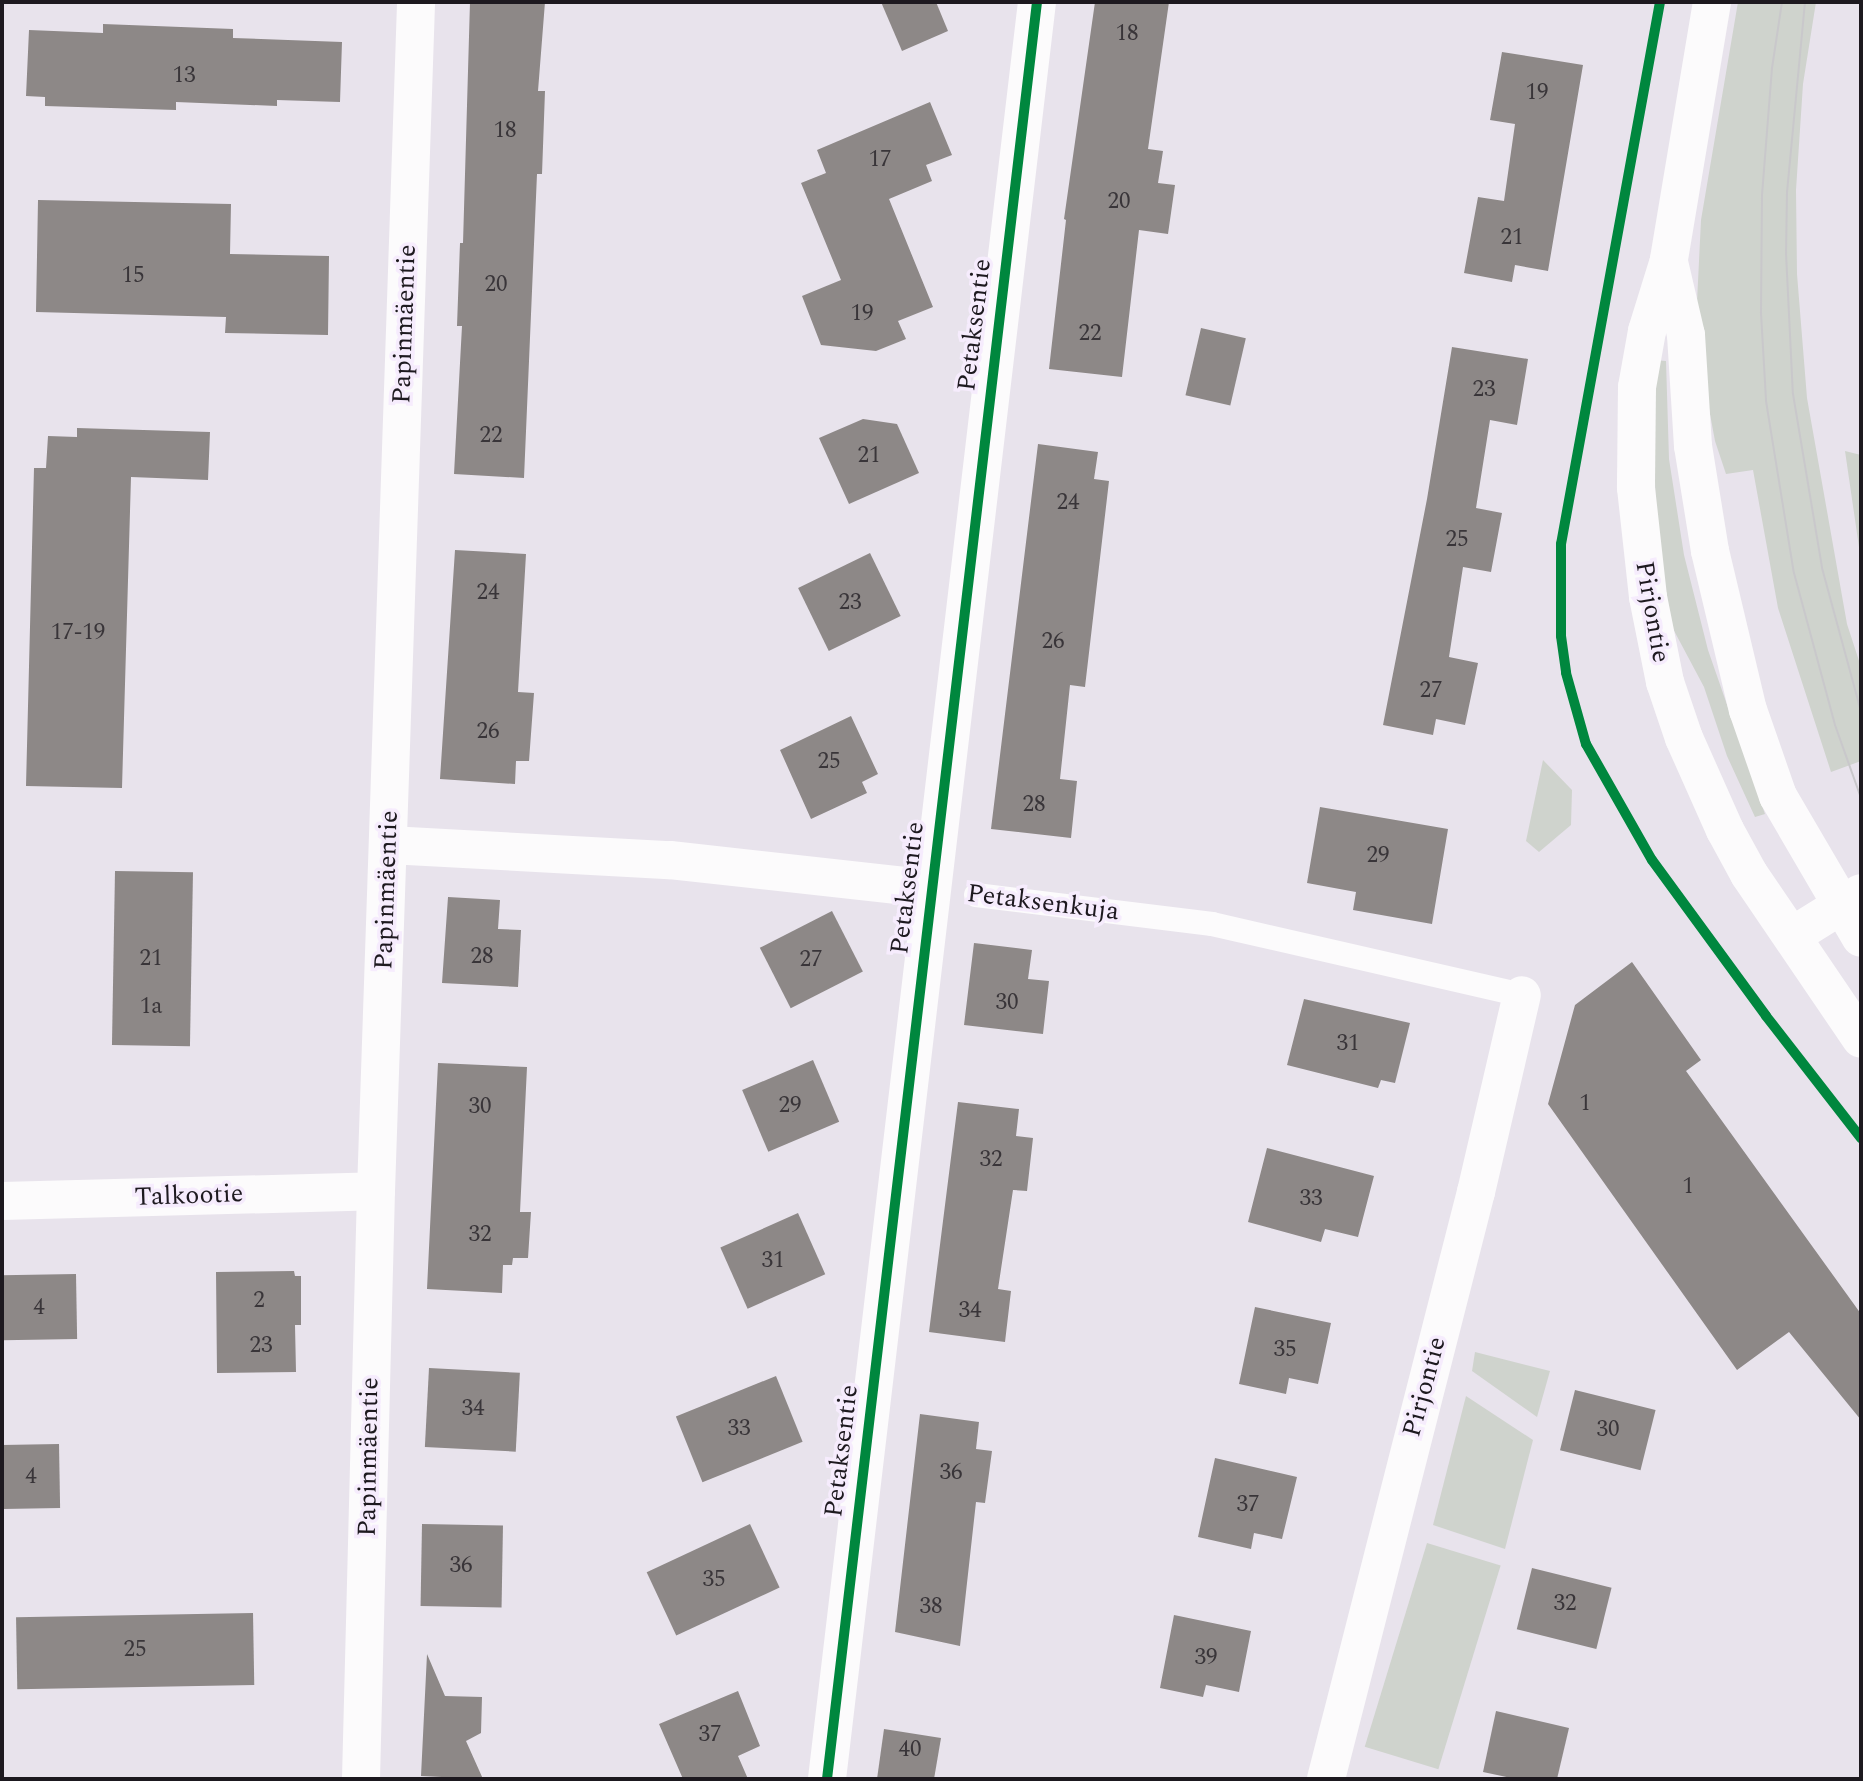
<!DOCTYPE html>
<html>
<head>
<meta charset="utf-8">
<style>
  body { margin:0 }
  #map { position:relative; width:1863px; height:1781px; overflow:hidden; background:#e8e3ec; font-family:Spectral,serif }
  div>[style] { position:absolute }
  [style*='--x'] { left:calc(var(--x)*1px); top:calc(var(--y)*1px); width:calc(var(--w)*1px); rotate:calc(var(--a)*1deg) }
  .green>* { inset:0; background:#cfd3cd; transform-origin:0 0 }
  .building>* { inset:0; background:#8d8887; transform-origin:0 0 }
  .lane>* { height:24px; margin:-12px; padding:0 12px; transform-origin:12px; border-radius:12px; background:#fcfbfc }
  .street>* { height:38px; margin:-19px; padding:0 19px; transform-origin:19px; border-radius:19px; background:#fcfbfc }
  .secondary>* { height:38px; margin:-19px; padding:0 19px; transform-origin:19px; border-radius:19px; background:#fcfbfc }
  .tram>* { height:2px; margin:-1px; padding:0 1px; transform-origin:1px; border-radius:1px; background:#c9c8cb }
  .cycleway>* { height:10px; margin:-5px; padding:0 5px; transform-origin:5px; border-radius:5px; background:#00873e }
  span { translate:-50% -50%; white-space:nowrap; text-align:center; line-height:1.15; -webkit-text-stroke:7px #f6ecfd; paint-order:stroke }
  .number-label { font-size:23px; color:#393539 }
  .number-label span { -webkit-text-stroke-width:0 }
  .street-label { font-size:26px; color:#1d191f }
  .frame { position:absolute; inset:0; border:4px solid #1d191f; pointer-events:none }
</style>
</head>
<body>
<div id="map">
  <div class="green">
    <div style="clip-path:polygon(1738px 2px,1816px 2px,1803px 84px,1796px 190px,1797px 274px,1807px 398px,1847px 624px,1861px 667px,1861px 761px,1831px 772px,1778px 608px,1753px 470px,1726px 474px,1715px 441px,1704px 382px,1697px 302px,1701px 220px)"></div>
    <div style="clip-path:polygon(1653px 360px,1666px 361px,1669px 459px,1684px 555px,1708px 650px,1765px 814px,1755px 817px,1727px 756px,1704px 687px,1671px 625px,1656px 538px)"></div>
    <div style="clip-path:polygon(1845px 451px,1861px 455px,1861px 561px,1860px 554px)"></div>
    <div style="clip-path:polygon(1543px 760px,1572px 790px,1571px 825px,1539px 852px,1526px 841px)"></div>
    <div style="clip-path:polygon(1475px 1352px,1550px 1371px,1537px 1417px,1472px 1371px)"></div>
    <div style="clip-path:polygon(1466px 1396px,1533px 1440px,1505px 1549px,1433px 1525px)"></div>
    <div style="left:1427px;top:1543px;width:77px;height:213px;rotate:17deg"></div>
  </div>
  <div class="building">
    <div style="clip-path:polygon(470px 2px,545px 2px,538px 91px,545px 91px,542px 174px,537px 174px,524px 478px,454px 474px,462px 326px,457px 326px,460px 243px,463px 243px)"></div>
    <div style="clip-path:polygon(881px 2px,936px 2px,948px 31px,902px 51px)"></div>
    <div style="clip-path:polygon(1095px 2px,1169px 2px,1148px 149px,1163px 151px,1158px 183px,1175px 185px,1168px 234px,1139px 230px,1122px 377px,1049px 369px,1066px 220px,1064px 219px)"></div>
    <div style="clip-path:polygon(103px 24px,233px 29px,233px 38px,342px 42px,340px 102px,277px 100px,277px 106px,176px 102px,176px 110px,45px 106px,45px 97px,26px 96px,29px 30px,103px 33px)"></div>
    <div style="clip-path:polygon(1502px 52px,1583px 65px,1548px 271px,1515px 265px,1512px 282px,1464px 273px,1478px 197px,1504px 201px,1515px 124px,1490px 120px)"></div>
    <div style="clip-path:polygon(930px 102px,952px 155px,926px 165px,932px 181px,889px 199px,933px 307px,898px 321px,906px 339px,876px 351px,821px 345px,802px 296px,841px 280px,801px 183px,826px 173px,817px 150px)"></div>
    <div style="clip-path:polygon(38px 200px,231px 204px,230px 254px,329px 256px,328px 335px,225px 333px,226px 317px,36px 312px)"></div>
    <div style="left:1201px;top:328px;width:46px;height:69px;rotate:13deg"></div>
    <div style="clip-path:polygon(1452px 347px,1528px 359px,1517px 425px,1490px 420px,1476px 508px,1502px 513px,1491px 572px,1463px 567px,1449px 657px,1478px 663px,1465px 725px,1436px 719px,1433px 735px,1383px 725px,1427px 499px)"></div>
    <div style="clip-path:polygon(863px 419px,897px 424px,919px 473px,849px 504px,819px 438px)"></div>
    <div style="clip-path:polygon(77px 428px,210px 432px,208px 480px,131px 477px,122px 788px,26px 786px,34px 468px,46px 468px,48px 436px,77px 437px)"></div>
    <div style="clip-path:polygon(1038px 444px,1098px 452px,1094px 479px,1109px 481px,1085px 687px,1070px 685px,1060px 779px,1077px 781px,1071px 838px,991px 829px)"></div>
    <div style="clip-path:polygon(455px 550px,526px 554px,518px 692px,534px 693px,529px 761px,516px 761px,515px 784px,440px 779px)"></div>
    <div style="left:870px;top:553px;width:70px;height:80px;rotate:64deg"></div>
    <div style="clip-path:polygon(851px 716px,878px 774px,862px 782px,867px 793px,811px 819px,780px 750px)"></div>
    <div style="clip-path:polygon(1320px 807px,1448px 829px,1432px 924px,1353px 910px,1356px 892px,1307px 883px)"></div>
    <div style="left:115px;top:871px;width:78px;height:174px;rotate:1deg"></div>
    <div style="clip-path:polygon(448px 897px,500px 900px,498px 929px,521px 930px,518px 987px,442px 983px)"></div>
    <div style="left:832px;top:911px;width:68px;height:81px;rotate:63deg"></div>
    <div style="clip-path:polygon(974px 943px,1032px 950px,1028px 979px,1049px 981px,1043px 1034px,964px 1025px)"></div>
    <div style="clip-path:polygon(1632px 962px,1701px 1060px,1686px 1071px,1861px 1314px,1861px 1420px,1789px 1332px,1737px 1370px,1548px 1104px,1575px 1005px)"></div>
    <div style="clip-path:polygon(1304px 999px,1410px 1023px,1395px 1083px,1381px 1080px,1378px 1088px,1287px 1065px)"></div>
    <div style="left:813px;top:1060px;width:67px;height:77px;rotate:67deg"></div>
    <div style="clip-path:polygon(438px 1063px,527px 1067px,520px 1212px,531px 1212px,528px 1258px,513px 1258px,512px 1265px,503px 1265px,502px 1293px,427px 1289px)"></div>
    <div style="clip-path:polygon(958px 1102px,1019px 1109px,1016px 1136px,1033px 1138px,1027px 1191px,1013px 1190px,998px 1289px,1011px 1291px,1005px 1342px,929px 1332px)"></div>
    <div style="clip-path:polygon(1267px 1148px,1374px 1176px,1358px 1237px,1325px 1229px,1321px 1242px,1248px 1222px)"></div>
    <div style="left:798px;top:1213px;width:67px;height:85px;rotate:66deg"></div>
    <div style="clip-path:polygon(294px 1271px,295px 1276px,301px 1276px,301px 1325px,295px 1325px,296px 1372px,217px 1373px,216px 1272px)"></div>
    <div style="left:76px;top:1274px;width:65px;height:74px;rotate:89deg"></div>
    <div style="clip-path:polygon(1255px 1307px,1331px 1323px,1318px 1384px,1289px 1378px,1286px 1394px,1239px 1384px)"></div>
    <div style="left:429px;top:1368px;width:91px;height:79px;rotate:3deg"></div>
    <div style="left:776px;top:1376px;width:71px;height:108px;rotate:68deg"></div>
    <div style="left:1575px;top:1390px;width:83px;height:62px;rotate:14deg"></div>
    <div style="clip-path:polygon(920px 1414px,979px 1422px,976px 1449px,992px 1451px,985px 1503px,976px 1502px,960px 1646px,895px 1632px)"></div>
    <div style="left:59px;top:1444px;width:64px;height:57px;rotate:89deg"></div>
    <div style="clip-path:polygon(1215px 1458px,1297px 1477px,1282px 1539px,1254px 1533px,1251px 1549px,1198px 1537px)"></div>
    <div style="left:422px;top:1524px;width:81px;height:82px;rotate:1deg"></div>
    <div style="left:750px;top:1524px;width:70px;height:114px;rotate:65deg"></div>
    <div style="left:1532px;top:1568px;width:82px;height:63px;rotate:14deg"></div>
    <div style="left:253px;top:1613px;width:72px;height:237px;rotate:89deg"></div>
    <div style="clip-path:polygon(1174px 1615px,1251px 1631px,1239px 1692px,1206px 1685px,1203px 1697px,1160px 1688px)"></div>
    <div style="clip-path:polygon(427px 1654px,445px 1696px,482px 1697px,481px 1733px,466px 1741px,483px 1779px,421px 1776px)"></div>
    <div style="clip-path:polygon(738px 1691px,760px 1746px,738px 1756px,748px 1779px,683px 1779px,659px 1724px)"></div>
    <div style="clip-path:polygon(1496px 1711px,1569px 1728px,1557px 1779px,1516px 1779px,1483px 1772px)"></div>
    <div style="clip-path:polygon(884px 1729px,941px 1738px,934px 1779px,877px 1779px)"></div>
  </div>
  <div class="lane">
    <div style="--x:976;--y:895;--w:238;--a:7"></div>
    <div style="--x:1212;--y:924;--w:318;--a:12.9"></div>
  </div>
  <div class="street">
    <div style="--x:389;--y:845;--w:281;--a:3.1"></div>
    <div style="--x:670;--y:860;--w:263;--a:6.3"></div>
    <div style="--x:1792;--y:936;--w:81;--a:-31.9"></div>
    <div style="--x:2;--y:1201;--w:374;--a:-1.5"></div>
    <div style="--x:361;--y:1779;--w:588;--a:-88.54"></div>
    <div style="--x:376;--y:1191;--w:1190;--a:-88.07"></div>
    <div style="--x:827;--y:1779;--w:1789;--a:-83.26"></div>
    <div style="--x:1326;--y:1779;--w:606;--a:-75.67"></div>
    <div style="--x:1476;--y:1192;--w:202;--a:-76.9"></div>
  </div>
  <div class="secondary">
    <div style="--x:1712;--y:2;--w:262;--a:99.5"></div>
    <div style="--x:1669;--y:260;--w:74;--a:107.2"></div>
    <div style="--x:1647;--y:331;--w:57;--a:100.1"></div>
    <div style="--x:1637;--y:387;--w:101;--a:90.6"></div>
    <div style="--x:1636;--y:488;--w:110;--a:83.7"></div>
    <div style="--x:1648;--y:597;--w:87;--a:78.7"></div>
    <div style="--x:1665;--y:682;--w:59;--a:71.3"></div>
    <div style="--x:1684;--y:738;--w:101;--a:66"></div>
    <div style="--x:1725;--y:830;--w:50;--a:61.4"></div>
    <div style="--x:1749;--y:874;--w:199;--a:55.8"></div>
    <div style="--x:1669;--y:262;--w:75;--a:76.9"></div>
    <div style="--x:1686;--y:335;--w:111;--a:86.4"></div>
    <div style="--x:1693;--y:446;--w:106;--a:80.8"></div>
    <div style="--x:1710;--y:551;--w:163;--a:76.6"></div>
    <div style="--x:1748;--y:710;--w:91;--a:70.8"></div>
    <div style="--x:1778;--y:796;--w:164;--a:59.7"></div>
  </div>
  <div class="tram">
    <div style="--x:1782;--y:2;--w:67;--a:98.6"></div>
    <div style="--x:1772;--y:68;--w:128;--a:94.5"></div>
    <div style="--x:1762;--y:196;--w:117;--a:90.5"></div>
    <div style="--x:1761;--y:313;--w:88;--a:86.7"></div>
    <div style="--x:1766;--y:401;--w:174;--a:80.8"></div>
    <div style="--x:1794;--y:573;--w:157;--a:74.9"></div>
    <div style="--x:1835;--y:725;--w:77;--a:70.4"></div>
    <div style="--x:1805;--y:2;--w:191;--a:95.4"></div>
    <div style="--x:1787;--y:192;--w:61;--a:90.9"></div>
    <div style="--x:1786;--y:253;--w:141;--a:87.2"></div>
    <div style="--x:1793;--y:394;--w:176;--a:80.5"></div>
    <div style="--x:1822;--y:568;--w:149;--a:74.8"></div>
  </div>
  <div class="cycleway">
    <div style="--x:1660;--y:2;--w:551;--a:100.35"></div>
    <div style="--x:1561;--y:544;--w:92;--a:90"></div>
    <div style="--x:1561;--y:636;--w:37;--a:82"></div>
    <div style="--x:1566;--y:673;--w:74;--a:74.3"></div>
    <div style="--x:1586;--y:744;--w:133;--a:60.4"></div>
    <div style="--x:1652;--y:860;--w:193;--a:53.8"></div>
    <div style="--x:1766;--y:1016;--w:155;--a:52.1"></div>
    <div style="--x:827;--y:1779;--w:1789;--a:-83.26"></div>
  </div>
  <div class="number-label">
    <span style="left:1127px;top:34px">18</span>
    <span style="left:184px;top:76px">13</span>
    <span style="left:1537px;top:93px">19</span>
    <span style="left:505px;top:131px">18</span>
    <span style="left:880px;top:160px">17</span>
    <span style="left:1119px;top:202px">20</span>
    <span style="left:1512px;top:238px">21</span>
    <span style="left:133px;top:276px">15</span>
    <span style="left:496px;top:285px">20</span>
    <span style="left:862px;top:314px">19</span>
    <span style="left:1090px;top:334px">22</span>
    <span style="left:1484px;top:390px">23</span>
    <span style="left:491px;top:436px">22</span>
    <span style="left:869px;top:456px">21</span>
    <span style="left:1068px;top:503px">24</span>
    <span style="left:1457px;top:540px">25</span>
    <span style="left:488px;top:593px">24</span>
    <span style="left:850px;top:603px">23</span>
    <span style="left:78px;top:633px">17-19</span>
    <span style="left:1053px;top:642px">26</span>
    <span style="left:1431px;top:691px">27</span>
    <span style="left:488px;top:732px">26</span>
    <span style="left:829px;top:762px">25</span>
    <span style="left:1034px;top:805px">28</span>
    <span style="left:1378px;top:856px">29</span>
    <span style="left:482px;top:957px">28</span>
    <span style="left:151px;top:959px">21</span>
    <span style="left:811px;top:960px">27</span>
    <span style="left:1007px;top:1003px">30</span>
    <span style="left:151px;top:1007px">1a</span>
    <span style="left:1348px;top:1044px">31</span>
    <span style="left:1585px;top:1104px">1</span>
    <span style="left:790px;top:1106px">29</span>
    <span style="left:480px;top:1107px">30</span>
    <span style="left:991px;top:1160px">32</span>
    <span style="left:1688px;top:1187px">1</span>
    <span style="left:1311px;top:1199px">33</span>
    <span style="left:480px;top:1235px">32</span>
    <span style="left:773px;top:1261px">31</span>
    <span style="left:259px;top:1301px">2</span>
    <span style="left:39px;top:1308px">4</span>
    <span style="left:970px;top:1311px">34</span>
    <span style="left:261px;top:1346px">23</span>
    <span style="left:1285px;top:1350px">35</span>
    <span style="left:473px;top:1409px">34</span>
    <span style="left:739px;top:1429px">33</span>
    <span style="left:1608px;top:1430px">30</span>
    <span style="left:951px;top:1473px">36</span>
    <span style="left:31px;top:1477px">4</span>
    <span style="left:1248px;top:1505px">37</span>
    <span style="left:461px;top:1566px">36</span>
    <span style="left:714px;top:1580px">35</span>
    <span style="left:1565px;top:1604px">32</span>
    <span style="left:931px;top:1607px">38</span>
    <span style="left:135px;top:1650px">25</span>
    <span style="left:1206px;top:1658px">39</span>
    <span style="left:710px;top:1735px">37</span>
    <span style="left:910px;top:1750px">40</span>
  </div>
  <div class="street-label">
    <span style="left:405px;top:324px;rotate:-88deg">Papinmäentie</span>
    <span style="left:975px;top:325px;rotate:-83deg">Petaksentie</span>
    <span style="left:1652px;top:612px;rotate:80deg">Pirjontie</span>
    <span style="left:908px;top:888px;rotate:-83deg">Petaksentie</span>
    <span style="left:387px;top:890px;rotate:-88deg">Papinmäentie</span>
    <span style="left:1043px;top:903px;rotate:7deg">Petaksenkuja</span>
    <span style="left:189px;top:1196px;rotate:-2deg">Talkootie</span>
    <span style="left:1425px;top:1387px;rotate:-75deg">Pirjontie</span>
    <span style="left:842px;top:1451px;rotate:-83deg">Petaksentie</span>
    <span style="left:369px;top:1457px;rotate:-89deg">Papinmäentie</span>
  </div>
  <div class="frame"></div>
</div>
</body>
</html>
